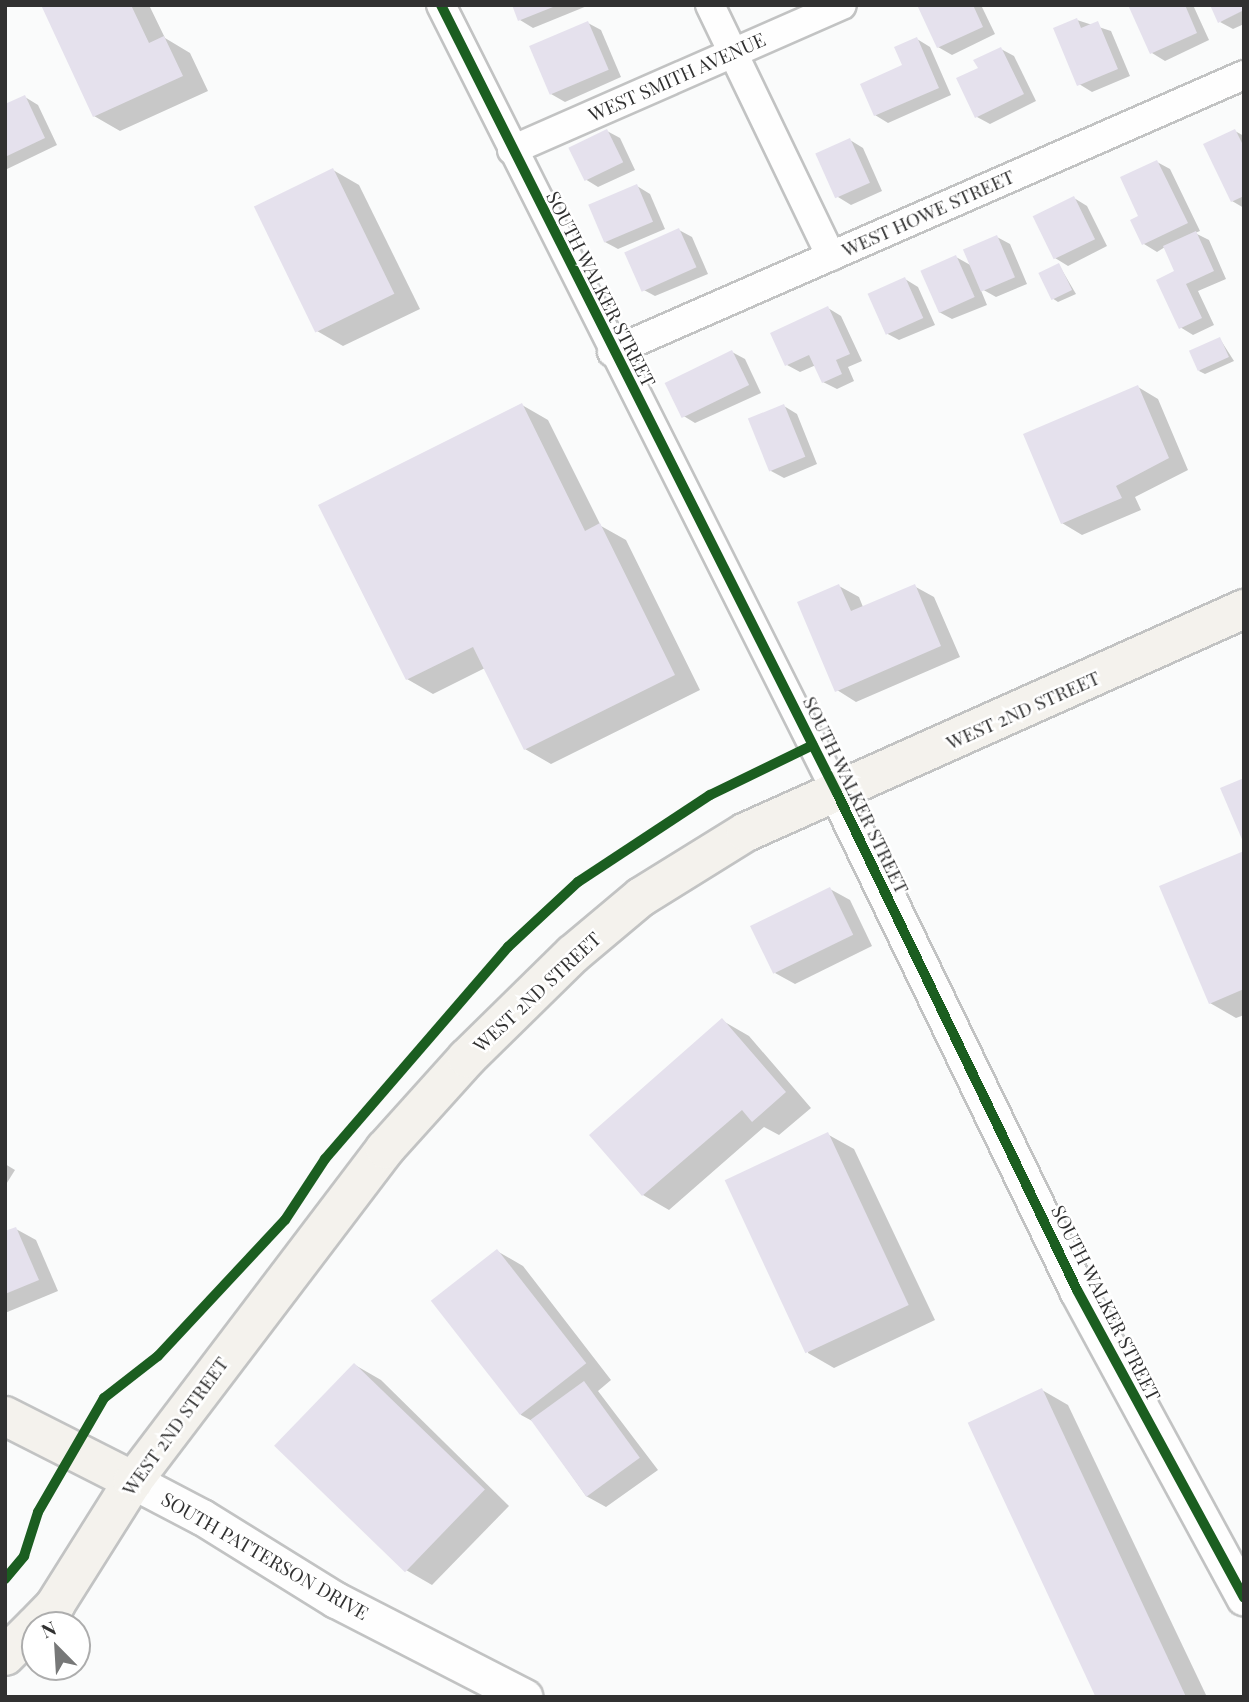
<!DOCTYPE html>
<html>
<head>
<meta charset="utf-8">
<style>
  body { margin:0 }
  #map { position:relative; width:1249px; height:1702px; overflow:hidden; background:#fafbfb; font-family:"Playfair Display",serif }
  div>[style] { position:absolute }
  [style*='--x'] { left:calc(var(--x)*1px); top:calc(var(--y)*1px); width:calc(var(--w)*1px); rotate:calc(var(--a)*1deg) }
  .shadow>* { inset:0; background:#0003 }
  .building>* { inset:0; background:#e5e1ed; transform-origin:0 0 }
  .roads { filter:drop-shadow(2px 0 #c2c3c3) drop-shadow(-2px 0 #c2c3c3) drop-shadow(0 2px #c2c3c3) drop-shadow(0 -2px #c2c3c3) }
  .minor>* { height:28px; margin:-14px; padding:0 14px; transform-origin:14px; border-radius:14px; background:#fefefe }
  .tertiary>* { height:35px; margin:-17.5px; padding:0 17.5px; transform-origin:17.5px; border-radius:17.5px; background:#fefefe }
  .primary>* { height:38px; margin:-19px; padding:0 19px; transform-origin:19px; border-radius:19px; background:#f4f2ed }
  .cycleway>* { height:10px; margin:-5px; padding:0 5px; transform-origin:5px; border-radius:5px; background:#1b5e20 }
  span { translate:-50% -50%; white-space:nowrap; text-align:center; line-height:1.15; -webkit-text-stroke:5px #fff; paint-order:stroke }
  .street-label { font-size:19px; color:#313131 }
  .frame { position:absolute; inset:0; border:7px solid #313131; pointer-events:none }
  .north { position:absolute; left:21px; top:1611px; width:70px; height:70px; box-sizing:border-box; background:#fff; border:2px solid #adadad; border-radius:50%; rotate:336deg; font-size:19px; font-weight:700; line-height:28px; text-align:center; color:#313131 }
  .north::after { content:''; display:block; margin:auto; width:24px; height:32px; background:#777878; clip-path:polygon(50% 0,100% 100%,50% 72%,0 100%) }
</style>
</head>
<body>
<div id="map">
  <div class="shadow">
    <div style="clip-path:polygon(43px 5px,149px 5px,165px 38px,190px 53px,208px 91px,120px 131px,94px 116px)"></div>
    <div style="clip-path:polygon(514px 5px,587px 5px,587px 6px,533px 28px,520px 20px)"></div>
    <div style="clip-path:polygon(919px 5px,981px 5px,995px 34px,952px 55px,938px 47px)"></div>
    <div style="clip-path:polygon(1130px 5px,1193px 5px,1209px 40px,1165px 61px,1152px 53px)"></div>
    <div style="clip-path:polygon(1244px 5px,1244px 24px,1233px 29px,1220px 22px)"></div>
    <div style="clip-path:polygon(1077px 20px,1111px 31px,1130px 76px,1092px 92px,1079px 84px)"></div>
    <div style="clip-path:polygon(588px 23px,601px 30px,621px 77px,565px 102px,551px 94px)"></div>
    <div style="clip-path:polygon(917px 39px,930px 47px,951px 95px,888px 123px,875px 115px)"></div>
    <div style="clip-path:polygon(1001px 49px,1014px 56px,1036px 101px,990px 124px,977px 117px,980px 69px)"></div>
    <div style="clip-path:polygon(25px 97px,38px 105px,57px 145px,5px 170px,5px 106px)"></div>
    <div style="clip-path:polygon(607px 131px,620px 138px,635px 170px,598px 187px,585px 179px)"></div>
    <div style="clip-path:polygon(1235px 131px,1244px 136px,1244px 208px,1232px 201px)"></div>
    <div style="clip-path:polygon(850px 140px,863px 148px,882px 191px,851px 205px,838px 197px)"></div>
    <div style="clip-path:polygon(1157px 162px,1170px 169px,1200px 231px,1195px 233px,1209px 240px,1226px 279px,1198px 291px,1214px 325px,1193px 335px,1180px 327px,1176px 272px,1165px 247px,1157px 252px,1144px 244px,1140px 217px)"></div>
    <div style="clip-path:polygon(333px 170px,359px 185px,420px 309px,343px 346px,317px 331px)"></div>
    <div style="clip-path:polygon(637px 186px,650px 194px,665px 229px,618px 249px,605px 242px)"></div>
    <div style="clip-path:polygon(1074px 198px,1087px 206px,1107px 246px,1068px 266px,1055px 258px)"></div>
    <div style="clip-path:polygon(679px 230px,692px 237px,708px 274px,655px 296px,642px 289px)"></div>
    <div style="clip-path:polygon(997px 237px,1010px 244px,1027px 284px,996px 297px,980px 288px,987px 305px,952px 319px,939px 312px,956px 257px,972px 266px)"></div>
    <div style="clip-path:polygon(1059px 265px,1076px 294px,1058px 302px,1052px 298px)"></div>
    <div style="clip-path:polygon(905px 279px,918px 287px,935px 325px,899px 340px,886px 333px)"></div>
    <div style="clip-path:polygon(828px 308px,841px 316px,862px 361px,848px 367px,854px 381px,837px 389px,823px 382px,816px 365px,800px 372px,787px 365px)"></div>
    <div style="clip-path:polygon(1220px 339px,1234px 361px,1205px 374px,1199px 371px)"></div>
    <div style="clip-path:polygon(732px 352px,745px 359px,761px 393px,695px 423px,682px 415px)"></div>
    <div style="clip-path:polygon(1138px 387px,1158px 399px,1188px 470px,1135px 497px,1141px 510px,1082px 535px,1062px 523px)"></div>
    <div style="clip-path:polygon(522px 405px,548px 420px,601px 526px,626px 540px,700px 690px,551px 764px,525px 749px,485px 668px,433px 694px,407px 679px)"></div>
    <div style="clip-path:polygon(784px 406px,797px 414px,817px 464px,784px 478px,771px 471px)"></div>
    <div style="clip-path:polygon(839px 586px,859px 597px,863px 607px,914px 586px,934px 597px,960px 657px,856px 702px,837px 690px)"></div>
    <div style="clip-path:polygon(1244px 853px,1244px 1015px,1236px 1018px,1210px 1003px)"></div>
    <div style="clip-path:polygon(830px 889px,850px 900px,872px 946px,795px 984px,775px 973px)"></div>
    <div style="clip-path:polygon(723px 1021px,749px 1036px,811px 1108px,779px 1135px,764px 1127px,669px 1210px,643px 1195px,591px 1136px)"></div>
    <div style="clip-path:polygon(827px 1134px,854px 1149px,935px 1320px,834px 1368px,808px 1353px)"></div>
    <div style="clip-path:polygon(5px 1164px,15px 1170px,5px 1186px)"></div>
    <div style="clip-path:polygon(16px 1229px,36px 1240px,58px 1291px,5px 1313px,5px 1233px)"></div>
    <div style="clip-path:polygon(497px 1251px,523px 1266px,611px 1380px,598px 1391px,658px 1470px,606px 1507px,586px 1496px,534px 1422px,521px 1415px)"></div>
    <div style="clip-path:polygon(355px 1365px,381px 1380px,509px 1506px,432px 1585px,406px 1570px)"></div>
    <div style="clip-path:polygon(1042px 1390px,1068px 1405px,1207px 1697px,1100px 1697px)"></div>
  </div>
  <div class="building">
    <div style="clip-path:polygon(41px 5px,131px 5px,149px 43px,164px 36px,183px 76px,93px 117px)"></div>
    <div style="clip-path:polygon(512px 5px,558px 5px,518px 21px)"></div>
    <div style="clip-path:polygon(917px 5px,973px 5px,983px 27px,937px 48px)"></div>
    <div style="clip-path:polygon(1128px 5px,1185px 5px,1197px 33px,1150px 54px)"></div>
    <div style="clip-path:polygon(1210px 5px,1244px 5px,1244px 10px,1218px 23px)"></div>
    <div style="clip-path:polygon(1077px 18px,1081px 28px,1098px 21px,1118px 69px,1077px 86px,1053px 28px)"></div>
    <div style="left:588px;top:21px;width:53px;height:64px;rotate:67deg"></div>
    <div style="clip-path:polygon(917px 37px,939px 88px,874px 116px,860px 84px,902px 65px,894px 47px)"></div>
    <div style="clip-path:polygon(1001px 47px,1024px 94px,975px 118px,956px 78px,978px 68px,973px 60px)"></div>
    <div style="clip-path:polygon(25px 95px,45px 138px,5px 157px,5px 104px)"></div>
    <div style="left:607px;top:129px;width:37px;height:43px;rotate:64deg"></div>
    <div style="clip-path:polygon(1235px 129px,1244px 147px,1244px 196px,1231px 202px,1203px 144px)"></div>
    <div style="left:850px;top:138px;width:49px;height:38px;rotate:66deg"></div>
    <div style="clip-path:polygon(1157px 160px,1188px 223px,1142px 245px,1130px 220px,1138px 216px,1120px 177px)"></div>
    <div style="left:333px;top:168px;width:140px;height:88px;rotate:64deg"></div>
    <div style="left:637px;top:184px;width:41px;height:53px;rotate:67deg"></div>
    <div style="left:1074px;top:196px;width:48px;height:46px;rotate:64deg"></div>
    <div style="left:679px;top:228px;width:43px;height:60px;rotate:66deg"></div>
    <div style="clip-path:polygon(1196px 231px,1214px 271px,1186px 284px,1202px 318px,1179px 329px,1156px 280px,1174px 271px,1163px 246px)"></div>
    <div style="left:997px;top:235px;width:46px;height:37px;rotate:67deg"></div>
    <div style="left:956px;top:255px;width:46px;height:39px;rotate:66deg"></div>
    <div style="left:1059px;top:263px;width:30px;height:23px;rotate:64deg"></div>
    <div style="left:905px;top:277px;width:45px;height:41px;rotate:66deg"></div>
    <div style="clip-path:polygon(828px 306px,850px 354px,836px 360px,842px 374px,822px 383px,809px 355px,785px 366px,770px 333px)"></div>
    <div style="left:1220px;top:337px;width:22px;height:34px;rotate:66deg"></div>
    <div style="left:732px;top:350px;width:39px;height:75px;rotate:64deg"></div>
    <div style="clip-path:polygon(1138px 385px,1169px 458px,1116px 486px,1122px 498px,1061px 524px,1023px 434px)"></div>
    <div style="clip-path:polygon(522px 403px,585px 531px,600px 523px,675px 675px,524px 750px,473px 647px,406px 680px,318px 505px)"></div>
    <div style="left:784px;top:404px;width:57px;height:39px;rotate:68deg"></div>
    <div style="clip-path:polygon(839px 584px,851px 611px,915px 584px,941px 646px,835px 692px,797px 602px)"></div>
    <div style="clip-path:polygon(1244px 778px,1244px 844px,1220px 788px)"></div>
    <div style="clip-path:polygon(1244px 851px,1244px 989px,1209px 1004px,1159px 886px)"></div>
    <div style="left:830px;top:887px;width:53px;height:89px;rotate:64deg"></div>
    <div style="clip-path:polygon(722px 1018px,786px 1092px,752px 1122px,742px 1110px,642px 1196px,589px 1135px)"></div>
    <div style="left:828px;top:1132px;width:191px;height:114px;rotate:65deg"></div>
    <div style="clip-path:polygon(16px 1227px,39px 1280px,5px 1294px,5px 1231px)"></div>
    <div style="left:497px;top:1249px;width:145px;height:84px;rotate:52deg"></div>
    <div style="left:354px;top:1363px;width:182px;height:115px;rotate:44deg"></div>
    <div style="left:584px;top:1381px;width:95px;height:66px;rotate:54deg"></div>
    <div style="left:1042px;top:1388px;width:342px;height:82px;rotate:65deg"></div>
  </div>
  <div class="roads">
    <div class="minor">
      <div style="--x:441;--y:5;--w:882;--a:63.32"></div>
      <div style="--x:710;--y:5;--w:279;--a:64.3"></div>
      <div style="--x:512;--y:150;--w:360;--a:-23.7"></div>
      <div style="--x:612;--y:352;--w:690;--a:-23.67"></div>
    </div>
    <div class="tertiary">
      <div style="--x:837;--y:793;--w:552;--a:64.22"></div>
      <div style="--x:1077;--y:1290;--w:350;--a:61.5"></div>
      <div style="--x:133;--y:1481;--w:78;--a:27.6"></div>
      <div style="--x:202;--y:1517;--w:158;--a:31.8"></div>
      <div style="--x:336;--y:1600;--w:212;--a:27.2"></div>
    </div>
    <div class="primary">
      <div style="--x:5;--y:1416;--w:144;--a:26.9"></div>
      <div style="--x:36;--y:1625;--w:28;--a:-46"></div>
      <div style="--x:55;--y:1605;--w:146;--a:-57.8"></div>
      <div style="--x:133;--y:1481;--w:417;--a:-52.8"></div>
      <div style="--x:385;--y:1149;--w:122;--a:-48"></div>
      <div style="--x:467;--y:1058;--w:148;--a:-44.5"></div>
      <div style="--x:573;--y:954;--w:89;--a:-40"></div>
      <div style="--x:641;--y:897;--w:123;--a:-31.8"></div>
      <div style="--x:746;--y:832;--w:546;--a:-24.12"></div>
      <div style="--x:5;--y:1656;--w:42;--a:-45"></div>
    </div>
  </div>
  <div class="cycleway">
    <div style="--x:441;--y:5;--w:882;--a:63.32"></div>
    <div style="--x:837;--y:793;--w:552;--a:64.22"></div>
    <div style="--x:1077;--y:1290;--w:350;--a:61.5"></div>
    <div style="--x:5;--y:1579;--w:30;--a:-50"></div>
    <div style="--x:24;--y:1556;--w:46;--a:-72.3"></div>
    <div style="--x:38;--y:1512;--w:132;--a:-59.9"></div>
    <div style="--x:104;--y:1398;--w:68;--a:-37.9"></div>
    <div style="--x:158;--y:1356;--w:186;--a:-47"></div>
    <div style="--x:285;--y:1220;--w:73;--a:-56.7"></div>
    <div style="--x:325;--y:1159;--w:280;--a:-49.2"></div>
    <div style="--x:508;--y:947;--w:96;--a:-42.9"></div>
    <div style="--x:578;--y:882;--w:158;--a:-33.4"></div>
    <div style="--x:710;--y:795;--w:114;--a:-25.9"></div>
  </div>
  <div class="street-label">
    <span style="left:677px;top:77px;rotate:-24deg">WEST SMITH AVENUE</span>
    <span style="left:928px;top:213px;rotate:-24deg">WEST HOWE STREET</span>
    <span style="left:601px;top:289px;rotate:63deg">SOUTH WALKER STREET</span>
    <span style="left:1023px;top:710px;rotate:-24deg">WEST 2ND STREET</span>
    <span style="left:856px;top:795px;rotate:64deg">SOUTH WALKER STREET</span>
    <span style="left:537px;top:992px;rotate:-43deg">WEST 2ND STREET</span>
    <span style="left:1106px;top:1303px;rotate:63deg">SOUTH WALKER STREET</span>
    <span style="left:175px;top:1426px;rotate:-54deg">WEST 2ND STREET</span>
    <span style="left:265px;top:1556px;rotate:30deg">SOUTH PATTERSON DRIVE</span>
  </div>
  <div class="frame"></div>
  <div class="north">N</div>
</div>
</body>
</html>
